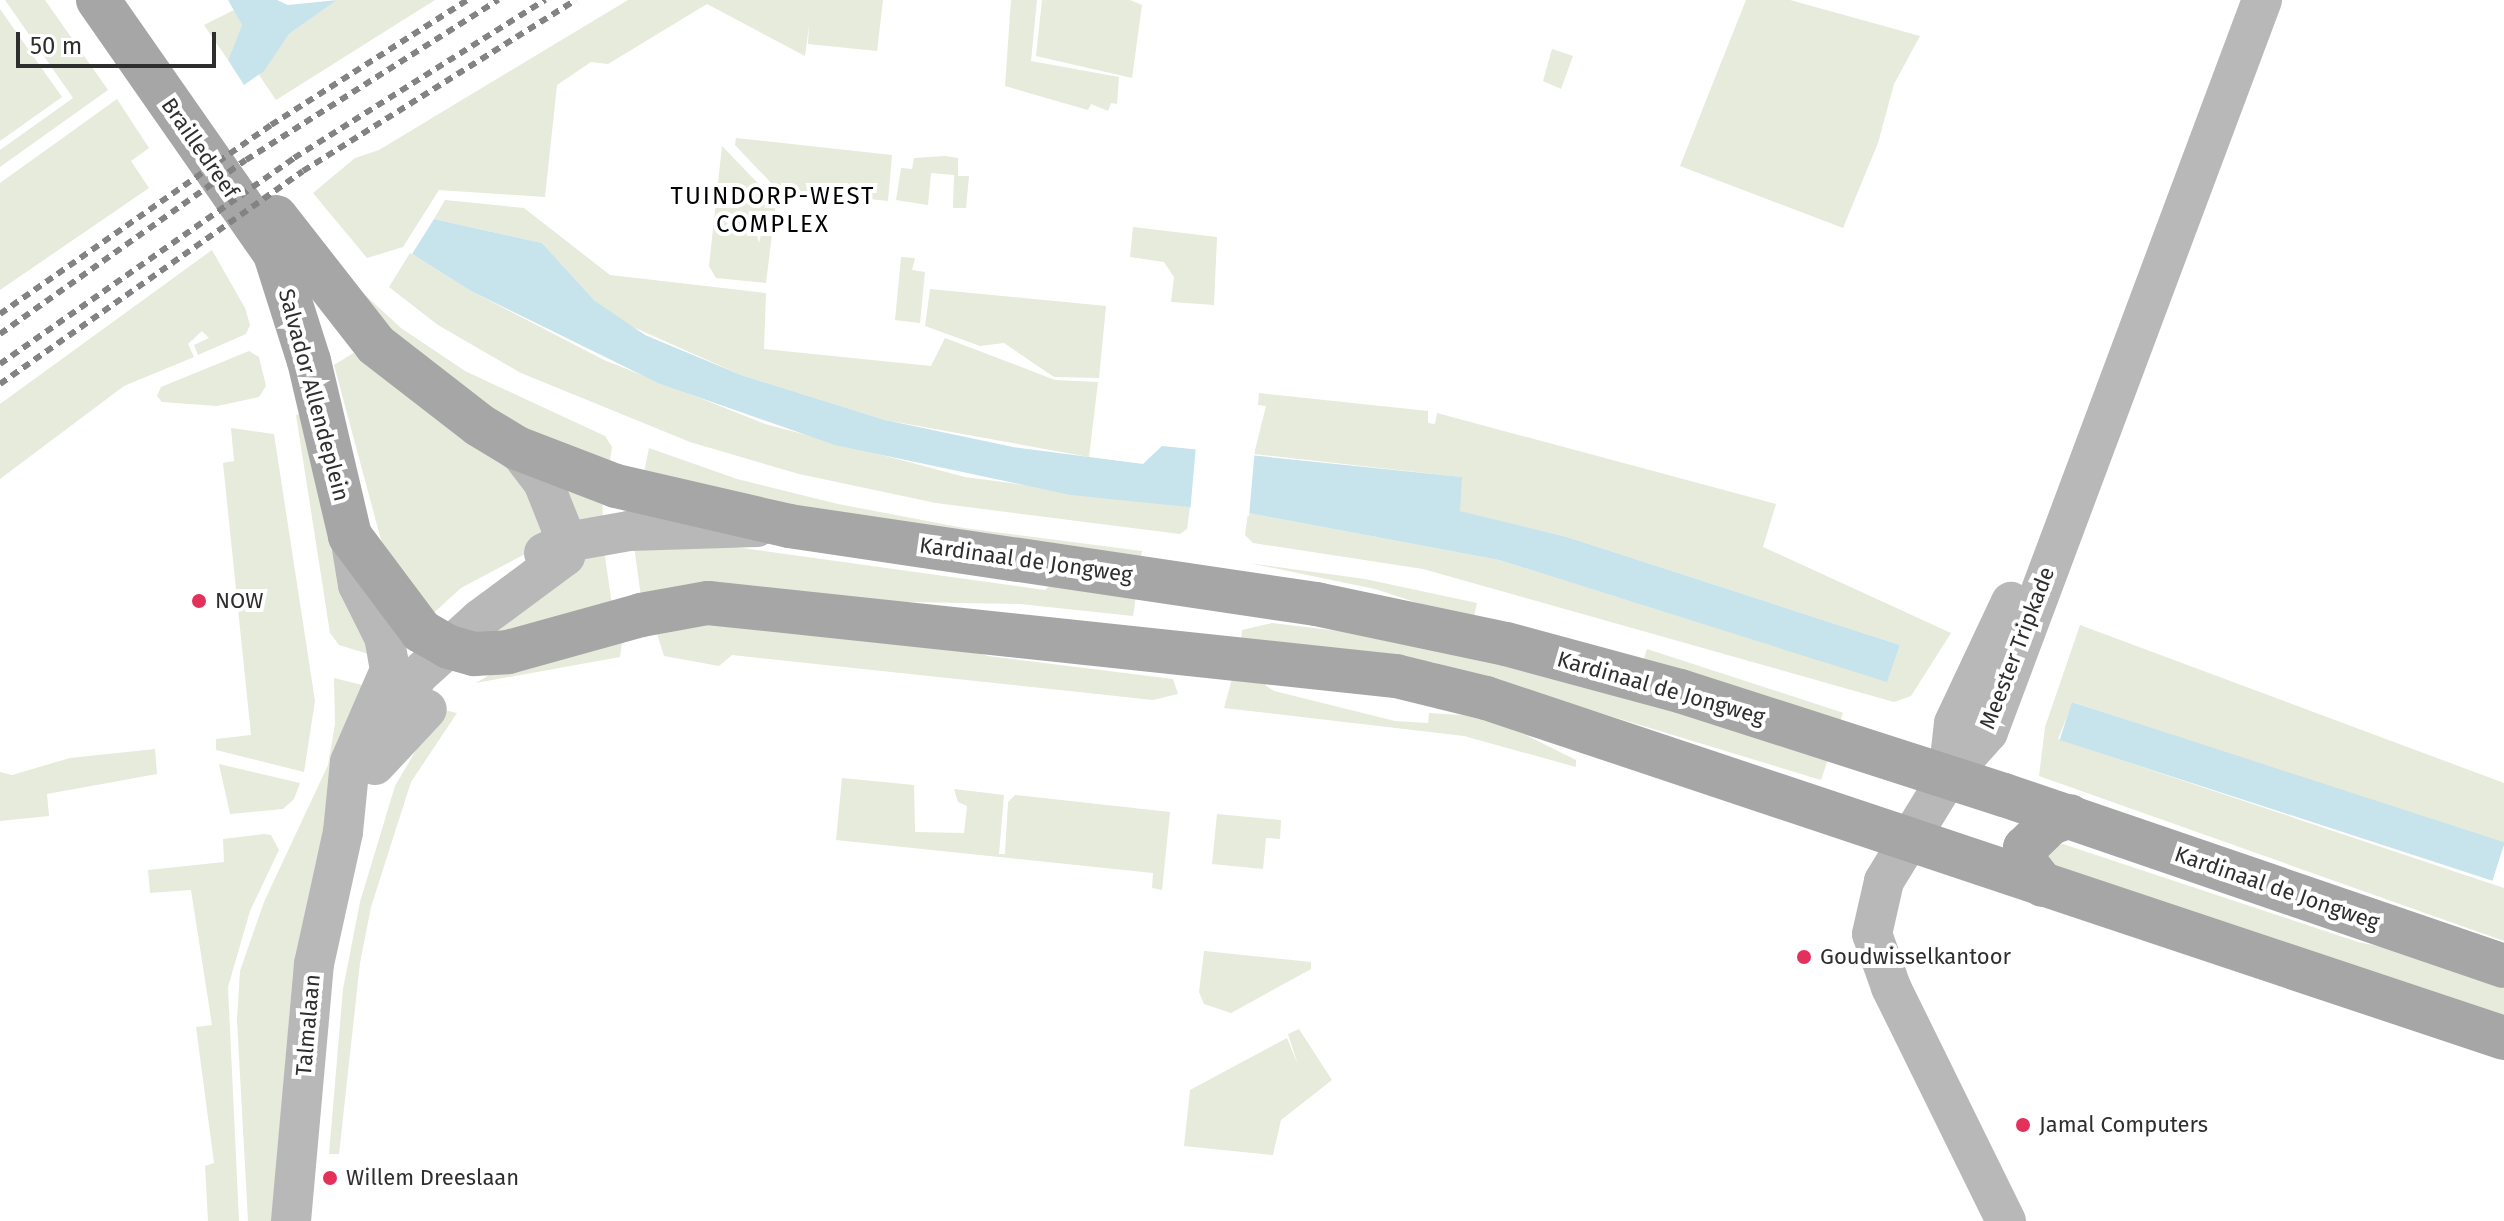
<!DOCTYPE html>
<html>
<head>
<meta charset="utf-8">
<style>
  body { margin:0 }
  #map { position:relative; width:2504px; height:1221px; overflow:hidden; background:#fff; font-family:"Fira Sans",sans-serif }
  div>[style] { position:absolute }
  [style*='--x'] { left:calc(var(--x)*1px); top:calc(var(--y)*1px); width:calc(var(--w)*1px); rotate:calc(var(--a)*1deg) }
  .green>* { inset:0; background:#e6ebdb; transform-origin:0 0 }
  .water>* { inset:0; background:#c7e3eb; transform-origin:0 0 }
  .pier>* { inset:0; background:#fff; transform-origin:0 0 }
  .secondary>* { height:40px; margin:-20px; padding:0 20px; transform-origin:20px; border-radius:20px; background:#b8b8b8 }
  .primary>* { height:44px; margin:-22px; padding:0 22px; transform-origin:22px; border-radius:22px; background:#a6a6a6 }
  .rail>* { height:6px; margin-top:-3px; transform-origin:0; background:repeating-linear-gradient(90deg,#838383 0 8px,transparent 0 14px) }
  .dots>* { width:22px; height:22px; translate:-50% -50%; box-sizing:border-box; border:4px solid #fff; border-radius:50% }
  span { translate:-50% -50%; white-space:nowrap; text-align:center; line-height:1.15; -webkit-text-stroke:8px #fff; paint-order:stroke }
  .street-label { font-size:22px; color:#2e2e2e }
  .poi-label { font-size:22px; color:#2e2e2e }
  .left { translate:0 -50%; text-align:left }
  .neighbourhood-label { font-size:24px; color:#000; letter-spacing:2px }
  .scale { position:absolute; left:16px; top:32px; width:200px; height:36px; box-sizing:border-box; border:4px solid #2e2e2e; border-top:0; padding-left:10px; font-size:24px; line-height:28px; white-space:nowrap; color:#2e2e2e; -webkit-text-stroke:6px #fff; paint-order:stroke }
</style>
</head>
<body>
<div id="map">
  <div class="green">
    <div style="clip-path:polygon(5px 0,45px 0,108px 90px,0 167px,0 150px,73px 98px)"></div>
    <div style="clip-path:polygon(337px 0,435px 0,276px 100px,259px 75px,289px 34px)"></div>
    <div style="clip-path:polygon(628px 0,883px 0,877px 51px,808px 44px,809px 25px,805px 56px,707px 4px,608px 64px,591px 62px,557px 85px,545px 197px,439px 190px,403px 247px,367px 258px,313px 193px,355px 158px,379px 150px)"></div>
    <div style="clip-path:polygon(1011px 0,1037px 0,1031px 61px,1119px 77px,1117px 104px,1111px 103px,1108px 111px,1091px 104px,1088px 110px,1005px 86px)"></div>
    <div style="clip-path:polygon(1042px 0,1130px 0,1142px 5px,1132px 78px,1036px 56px)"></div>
    <div style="clip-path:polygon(1746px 0,1790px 0,1920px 36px,1894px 84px,1878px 143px,1843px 228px,1680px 166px)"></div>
    <div style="clip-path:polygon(0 9px,62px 97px,0 141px)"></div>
    <div style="clip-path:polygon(234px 10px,242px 25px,228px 60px,204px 25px)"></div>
    <div style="clip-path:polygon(1552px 49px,1573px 56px,1561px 89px,1543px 81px)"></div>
    <div style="clip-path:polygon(117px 99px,149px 148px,131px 161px,149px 188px,0 290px,0 183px)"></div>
    <div style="clip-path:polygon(736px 138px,892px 155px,888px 201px,777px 189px,735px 145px)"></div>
    <div style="clip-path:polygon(722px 146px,776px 202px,766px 283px,716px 278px,709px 266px)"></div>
    <div style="clip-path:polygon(945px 156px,958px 158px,958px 176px,969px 176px,966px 208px,953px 208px,954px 175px,931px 173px,928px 205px,896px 200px,901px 168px,912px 169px,914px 158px)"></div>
    <div style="clip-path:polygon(445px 200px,524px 208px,610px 275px,766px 293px,764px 349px,931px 366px,945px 338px,1055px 380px,1098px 382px,1089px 457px,885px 420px,741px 375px,624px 323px,595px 301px,542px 243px,434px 219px)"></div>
    <div style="clip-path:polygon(1133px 227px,1217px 237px,1214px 305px,1171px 302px,1174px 277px,1164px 262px,1130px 257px)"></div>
    <div style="clip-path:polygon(212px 250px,245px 308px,250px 325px,246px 334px,198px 355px,194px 345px,209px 338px,202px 331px,188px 344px,194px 357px,124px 386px,0 479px,0 404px)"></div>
    <div style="clip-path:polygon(410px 253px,471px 291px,604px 360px,765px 424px,965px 477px,1190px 507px,1187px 529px,1180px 534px,936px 503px,799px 474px,690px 442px,521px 373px,438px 325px,389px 287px)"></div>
    <div style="clip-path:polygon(901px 257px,915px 258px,912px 270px,925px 272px,920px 323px,895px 320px)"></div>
    <div style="clip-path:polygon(353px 284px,401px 328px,465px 371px,605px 436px,612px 447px,609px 468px,545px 444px,424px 370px)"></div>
    <div style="clip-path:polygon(930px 289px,1106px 306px,1099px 378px,1054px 377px,1004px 343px,980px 346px,925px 326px)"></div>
    <div style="clip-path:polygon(360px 349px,530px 483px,546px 543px,461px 588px,427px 619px,384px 551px,334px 365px)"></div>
    <div style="clip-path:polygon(249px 351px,259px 357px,266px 386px,259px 397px,217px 406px,162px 402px,157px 396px,161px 387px)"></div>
    <div style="clip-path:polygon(1259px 393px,1428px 411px,1428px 423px,1435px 424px,1437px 413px,1776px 504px,1763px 547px,1951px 633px,1911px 696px,1894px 702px,1423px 569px,1253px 543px,1245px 535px,1248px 513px,1499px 560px,1887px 681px,1900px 645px,1567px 537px,1459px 511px,1461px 477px,1254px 454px,1266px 406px,1258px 405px)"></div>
    <div style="clip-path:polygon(304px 413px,378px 657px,339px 645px,330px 633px,296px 415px)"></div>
    <div style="clip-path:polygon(231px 428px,274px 434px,315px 701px,304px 772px,216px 750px,216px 739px,251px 735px,223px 463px,234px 461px)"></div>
    <div style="clip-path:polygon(649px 448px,737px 479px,838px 504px,964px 528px,1142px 551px,1140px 564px,911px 530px,643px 477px)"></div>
    <div style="clip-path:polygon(562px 489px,603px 499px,602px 527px,585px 531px)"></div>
    <div style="clip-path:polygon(633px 538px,691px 541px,1045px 590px,1056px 580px,1137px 590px,1133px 616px,1020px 604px,641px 597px)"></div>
    <div style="clip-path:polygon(603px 543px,612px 605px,484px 638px)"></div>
    <div style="clip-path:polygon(1249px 563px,1365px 579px,1477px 603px,1473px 621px,1375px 589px)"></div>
    <div style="clip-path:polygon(681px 622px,941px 642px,988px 656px,1173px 679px,1178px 694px,1153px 700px,732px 655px,719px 666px,664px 656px,655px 627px)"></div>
    <div style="clip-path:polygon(1272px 623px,1432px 642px,1830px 753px,1821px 780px,1433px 662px,1353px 657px,1241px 640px,1242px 630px)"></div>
    <div style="clip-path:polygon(2080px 625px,2504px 783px,2504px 846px,2073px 702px,2058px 739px,2504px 888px,2504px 941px,2039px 776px,2045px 727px)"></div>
    <div style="clip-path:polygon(623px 635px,620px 657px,476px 683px,491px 674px)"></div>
    <div style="left:1647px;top:649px;width:206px;height:12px;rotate:18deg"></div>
    <div style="clip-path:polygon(334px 678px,370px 687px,316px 862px,293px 972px,272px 1221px,248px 1221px,237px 1020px,240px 971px,264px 902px,328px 765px,335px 724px)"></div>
    <div style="clip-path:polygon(1232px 679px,1272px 680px,1265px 685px,1274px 691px,1395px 721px,1428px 723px,1429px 713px,1462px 715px,1508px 726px,1576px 760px,1576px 767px,1464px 736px,1224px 708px)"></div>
    <div style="clip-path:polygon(440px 709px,457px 713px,411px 782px,371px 907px,360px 963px,339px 1154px,329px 1154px,343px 989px,360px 902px,395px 786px)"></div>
    <div style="clip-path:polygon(155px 749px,157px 774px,47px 794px,49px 816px,0 821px,0 772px,12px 775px,70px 758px)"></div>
    <div style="clip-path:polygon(219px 764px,300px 783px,294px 799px,283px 809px,230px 814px)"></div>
    <div style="clip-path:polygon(842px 778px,914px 785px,915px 832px,964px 833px,967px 806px,958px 802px,954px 789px,1004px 795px,999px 854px,1005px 854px,1008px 802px,1015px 795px,1170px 812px,1162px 890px,1152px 888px,1153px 873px,836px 840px)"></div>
    <div style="clip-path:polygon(1217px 814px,1281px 820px,1280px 839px,1266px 838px,1263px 869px,1212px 864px)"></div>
    <div style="clip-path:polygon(264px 834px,271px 835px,279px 850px,250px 911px,228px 987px,239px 1221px,208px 1221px,205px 1166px,214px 1163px,196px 1027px,212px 1025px,191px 890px,150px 893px,148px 870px,224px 862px,223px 839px)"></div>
    <div style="clip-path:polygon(2063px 844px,2358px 942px,2448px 960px,2504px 978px,2504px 1020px,2046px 869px,2046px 848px)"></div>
    <div style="clip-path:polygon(1204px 951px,1311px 962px,1311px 969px,1231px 1013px,1204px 1004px,1199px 992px)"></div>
    <div style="clip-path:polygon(1299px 1029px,1332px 1080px,1281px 1120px,1273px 1155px,1184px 1146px,1190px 1090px,1287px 1038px,1298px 1065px,1288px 1034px)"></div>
  </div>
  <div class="water">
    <div style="clip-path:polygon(228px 0,277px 0,288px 5px,337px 0,289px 34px,264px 71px,244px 85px,228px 60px,242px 25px)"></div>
    <div style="clip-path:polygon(434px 219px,542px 243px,595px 301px,645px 335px,741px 375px,885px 420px,1013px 447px,1143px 464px,1162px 446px,1462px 477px,1460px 511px,1567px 537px,1900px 645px,1887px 682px,1499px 560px,1248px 513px,1071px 495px,835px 445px,658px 383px,471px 291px,412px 254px)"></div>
    <div style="left:2072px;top:702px;width:455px;height:40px;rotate:18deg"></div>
  </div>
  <div class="pier">
    <div style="left:1196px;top:445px;width:59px;height:66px;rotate:5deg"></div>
  </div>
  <div class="secondary">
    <div style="--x:544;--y:553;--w:25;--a:-26"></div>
    <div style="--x:567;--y:542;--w:63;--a:-10.1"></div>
    <div style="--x:629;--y:531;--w:128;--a:-1.8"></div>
    <div style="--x:393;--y:722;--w:52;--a:-62.4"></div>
    <div style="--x:417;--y:676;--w:85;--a:-42.1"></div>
    <div style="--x:480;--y:619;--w:106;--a:-36.5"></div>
    <div style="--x:565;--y:556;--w:14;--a:-82"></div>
    <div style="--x:567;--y:542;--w:65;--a:-111.8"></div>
    <div style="--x:543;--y:482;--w:43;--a:-127.4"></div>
    <div style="--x:375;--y:765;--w:76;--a:-47.1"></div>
    <div style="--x:1948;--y:777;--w:54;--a:-83.7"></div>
    <div style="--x:1954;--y:723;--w:134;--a:-64.8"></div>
    <div style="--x:291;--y:1221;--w:258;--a:-84.9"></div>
    <div style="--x:314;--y:964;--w:135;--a:-77.6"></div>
    <div style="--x:343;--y:832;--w:70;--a:-84.3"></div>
    <div style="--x:350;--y:762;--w:100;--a:-66.5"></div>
    <div style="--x:390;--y:670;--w:34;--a:-100"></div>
    <div style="--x:384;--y:637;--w:58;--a:-116.6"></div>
    <div style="--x:358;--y:585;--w:50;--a:-99.3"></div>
    <div style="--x:2006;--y:1221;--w:261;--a:-116.2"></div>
    <div style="--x:1891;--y:987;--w:56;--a:-109.7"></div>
    <div style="--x:1872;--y:934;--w:54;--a:-77.2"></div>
    <div style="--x:1884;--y:881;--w:122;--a:-58.4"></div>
    <div style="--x:1948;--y:777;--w:60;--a:-48.4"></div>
    <div style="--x:1988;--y:732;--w:782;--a:-69.48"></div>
  </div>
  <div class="primary">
    <div style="--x:98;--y:0;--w:310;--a:55.1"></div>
    <div style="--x:275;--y:254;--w:112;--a:72.4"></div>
    <div style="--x:309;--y:361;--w:180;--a:76.8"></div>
    <div style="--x:350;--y:536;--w:119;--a:53.2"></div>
    <div style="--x:421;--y:631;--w:32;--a:30"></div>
    <div style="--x:449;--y:647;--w:26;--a:16"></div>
    <div style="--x:474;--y:654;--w:34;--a:-3"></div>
    <div style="--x:508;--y:652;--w:138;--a:-15.5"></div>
    <div style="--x:641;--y:615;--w:68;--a:-10.2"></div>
    <div style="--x:708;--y:603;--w:692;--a:6.06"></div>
    <div style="--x:1396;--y:676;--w:93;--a:13.7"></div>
    <div style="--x:1486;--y:698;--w:1073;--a:18.47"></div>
    <div style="--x:276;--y:217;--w:162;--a:52"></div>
    <div style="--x:376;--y:345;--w:130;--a:37.8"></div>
    <div style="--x:479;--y:425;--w:44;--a:31.2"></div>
    <div style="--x:517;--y:448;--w:106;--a:21"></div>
    <div style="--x:616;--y:486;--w:178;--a:13"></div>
    <div style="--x:789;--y:526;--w:533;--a:8.42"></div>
    <div style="--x:1316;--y:604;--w:194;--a:11.9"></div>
    <div style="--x:1506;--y:644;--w:180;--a:15.1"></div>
    <div style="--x:1680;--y:691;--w:340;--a:17.8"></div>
    <div style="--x:2004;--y:795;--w:528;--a:18.88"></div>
    <div style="--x:2043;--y:885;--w:28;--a:-128"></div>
    <div style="--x:2026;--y:863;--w:15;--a:-94"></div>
    <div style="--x:2025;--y:848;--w:36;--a:-44"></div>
    <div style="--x:2051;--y:823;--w:20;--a:-20"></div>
  </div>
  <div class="rail">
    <div style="--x:0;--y:314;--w:330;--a:-34.9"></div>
    <div style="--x:271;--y:125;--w:232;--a:-32.5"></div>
    <div style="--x:0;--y:334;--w:301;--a:-35.3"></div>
    <div style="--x:246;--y:160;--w:299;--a:-32.4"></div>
    <div style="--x:0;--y:364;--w:359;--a:-35"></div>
    <div style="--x:294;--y:158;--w:297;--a:-32.2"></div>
    <div style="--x:0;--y:384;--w:370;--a:-35.1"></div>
    <div style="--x:303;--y:171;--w:322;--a:-32.1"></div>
  </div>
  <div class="dots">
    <div style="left:199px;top:601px;background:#e3315b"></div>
    <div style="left:1804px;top:957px;background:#e3315b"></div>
    <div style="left:2023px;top:1125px;background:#e3315b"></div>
    <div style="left:330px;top:1178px;background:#e3315b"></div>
  </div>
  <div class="street-label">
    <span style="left:200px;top:148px;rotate:55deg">Brailledreef</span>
    <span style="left:314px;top:395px;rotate:75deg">Salvador Allendeplein</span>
    <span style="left:1026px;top:560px;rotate:8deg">Kardinaal de Jongweg</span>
    <span style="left:2017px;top:648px;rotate:-69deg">Meester Tripkade</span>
    <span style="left:1661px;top:688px;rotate:16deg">Kardinaal de Jongweg</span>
    <span style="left:2277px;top:888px;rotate:19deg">Kardinaal de Jongweg</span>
    <span style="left:308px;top:1025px;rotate:-85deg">Talmalaan</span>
  </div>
  <div class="poi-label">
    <span class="left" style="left:215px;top:601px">NOW</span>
    <span class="left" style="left:1820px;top:957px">Goudwisselkantoor</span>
    <span class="left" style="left:2039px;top:1125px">Jamal Computers</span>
    <span class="left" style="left:346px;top:1178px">Willem Dreeslaan</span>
  </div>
  <div class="neighbourhood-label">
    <span style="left:773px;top:211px">TUINDORP-WEST<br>COMPLEX</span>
  </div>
  <div class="scale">50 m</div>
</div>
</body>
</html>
